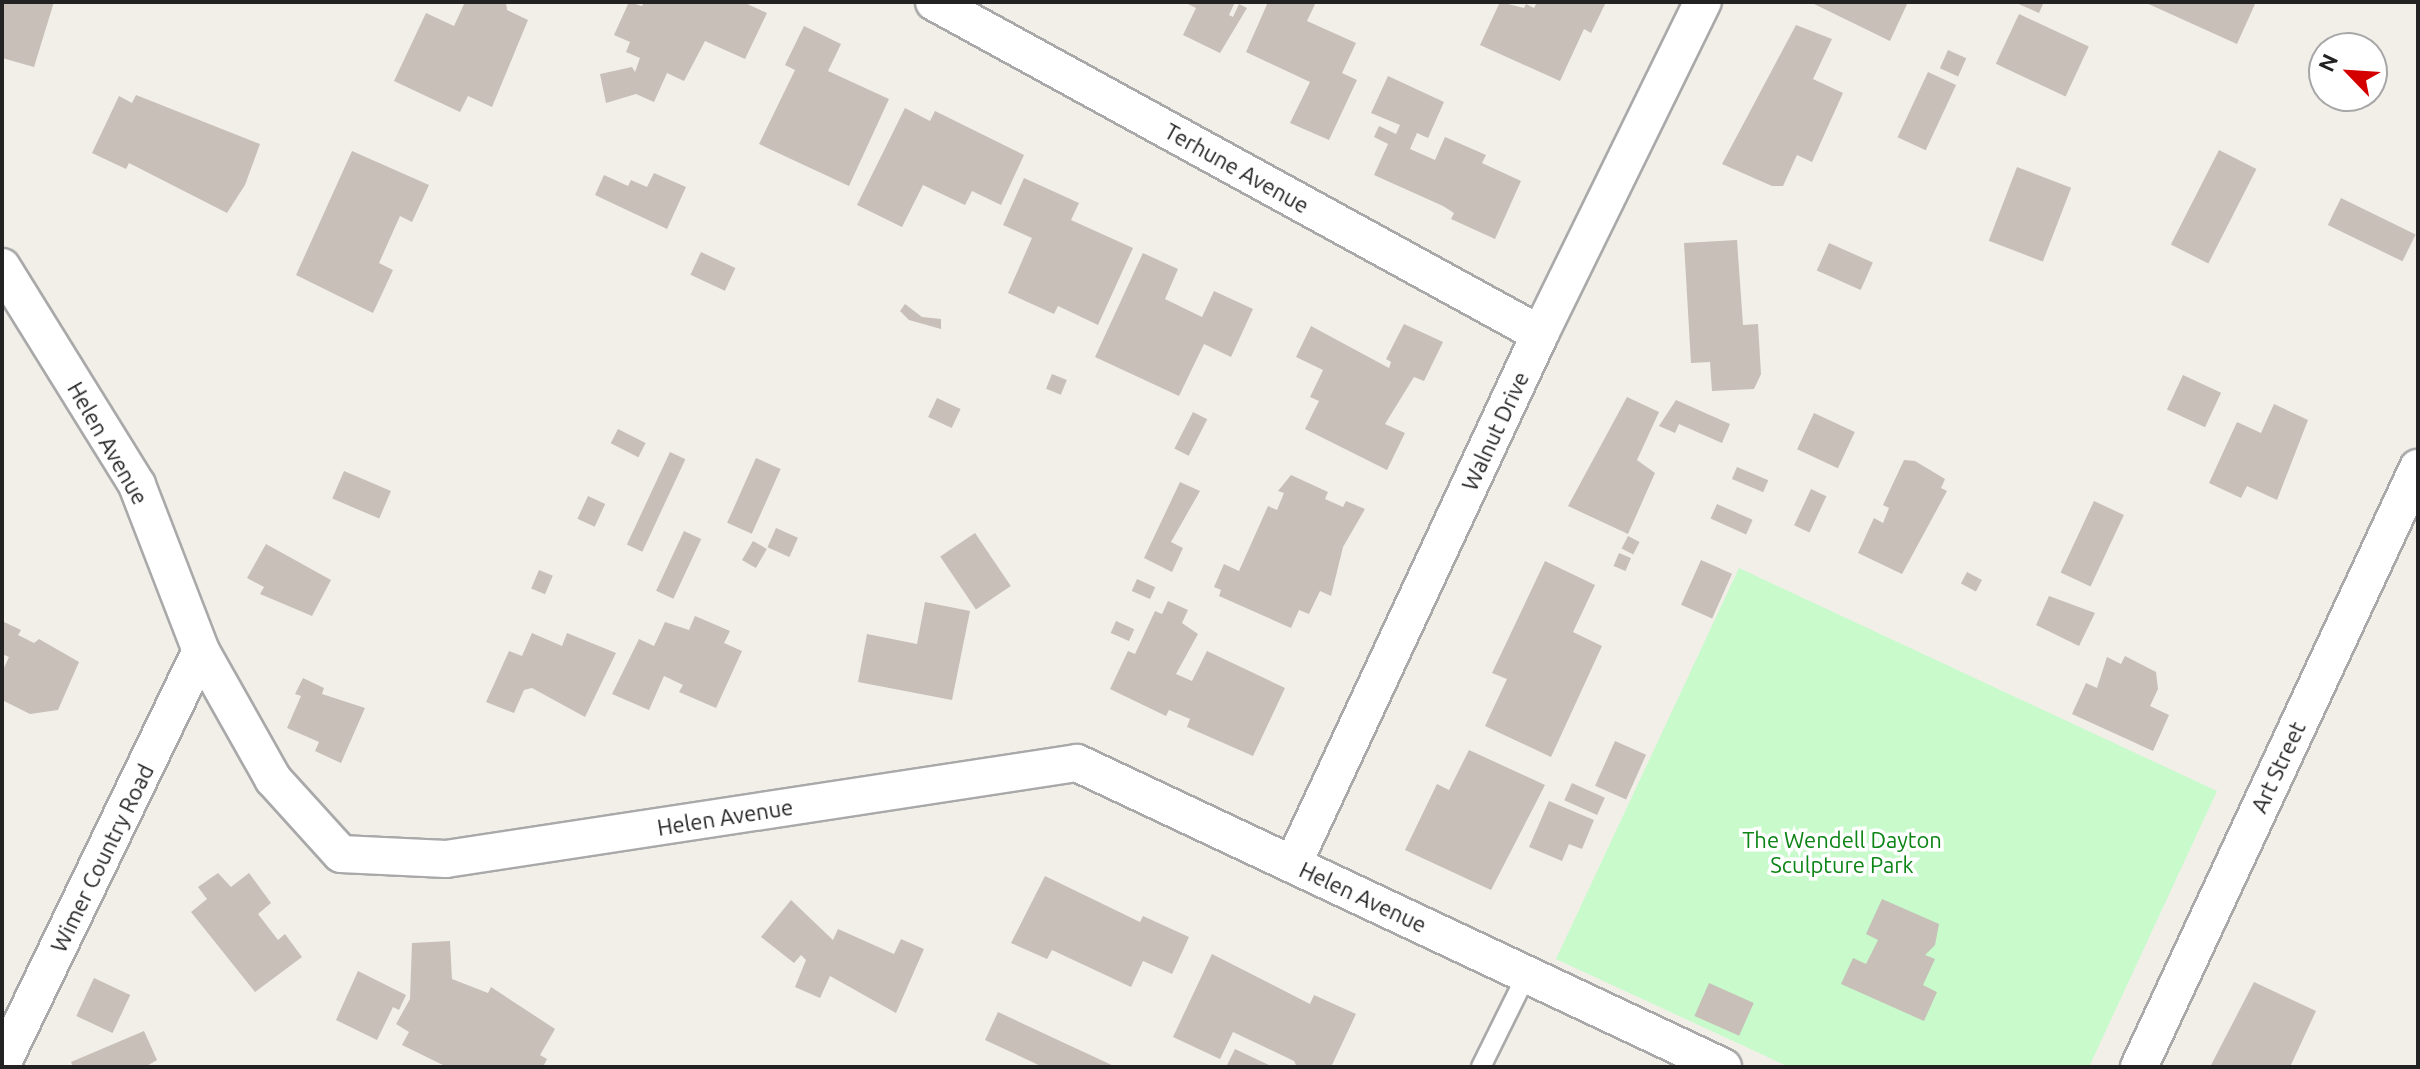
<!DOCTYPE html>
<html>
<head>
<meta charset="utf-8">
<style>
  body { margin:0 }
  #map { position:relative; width:2420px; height:1069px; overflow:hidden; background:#f2efe9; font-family:Ubuntu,sans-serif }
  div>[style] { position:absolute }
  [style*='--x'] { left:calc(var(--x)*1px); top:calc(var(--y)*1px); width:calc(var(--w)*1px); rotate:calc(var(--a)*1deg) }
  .park>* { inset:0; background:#c8facc }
  .building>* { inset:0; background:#c7bfb8; transform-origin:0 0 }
  .roads { filter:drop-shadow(2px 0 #a9a9a9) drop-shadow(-2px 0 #a9a9a9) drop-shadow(0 2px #a9a9a9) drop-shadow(0 -2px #a9a9a9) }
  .service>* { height:18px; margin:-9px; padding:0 9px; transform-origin:9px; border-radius:9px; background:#fff }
  .minor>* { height:36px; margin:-18px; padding:0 18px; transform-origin:18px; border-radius:18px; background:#fff }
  span { translate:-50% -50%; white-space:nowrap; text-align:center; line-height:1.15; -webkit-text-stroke:7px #fff; paint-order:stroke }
  .street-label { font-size:22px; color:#222 }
  .park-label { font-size:22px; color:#0c8416 }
  .frame { position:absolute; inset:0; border:4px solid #222; pointer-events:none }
  .north { position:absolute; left:2308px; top:32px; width:80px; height:80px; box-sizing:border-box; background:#fff; border:2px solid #a7a7a7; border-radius:50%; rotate:295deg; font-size:22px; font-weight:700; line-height:32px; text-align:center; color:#222 }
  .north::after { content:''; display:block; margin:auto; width:28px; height:36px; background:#d40000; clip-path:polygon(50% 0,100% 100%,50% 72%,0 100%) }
</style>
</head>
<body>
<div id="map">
  <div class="park">
    <div style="clip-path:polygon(1739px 568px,2217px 791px,2089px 1067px,1789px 1067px,1556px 959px)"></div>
  </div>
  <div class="building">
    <div style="clip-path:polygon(2px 2px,54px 2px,34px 67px,2px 58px)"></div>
    <div style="clip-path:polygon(465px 2px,506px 2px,507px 10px,528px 20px,492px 107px,468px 96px,460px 112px,394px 81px,426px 13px,454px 26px)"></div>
    <div style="clip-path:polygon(629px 2px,642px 6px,644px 2px,743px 2px,767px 13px,745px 59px,705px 41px,684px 81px,667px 73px,654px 102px,636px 94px,606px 103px,600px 74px,632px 67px,635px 72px,640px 58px,626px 52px,630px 42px,614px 35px)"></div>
    <div style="clip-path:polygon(1184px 2px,1235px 2px,1229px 15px,1233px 17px,1239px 4px,1247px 8px,1220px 53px,1183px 35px,1196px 8px)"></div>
    <div style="clip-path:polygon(1268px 2px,1316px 2px,1307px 21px,1356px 43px,1342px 73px,1357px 80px,1329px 140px,1290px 123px,1310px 82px,1246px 52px)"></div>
    <div style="clip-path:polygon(1500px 2px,1524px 8px,1526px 4px,1534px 8px,1537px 2px,1606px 2px,1591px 33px,1584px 29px,1560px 81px,1480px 45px)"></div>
    <div style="clip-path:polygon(1810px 2px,1908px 2px,1890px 41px)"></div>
    <div style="clip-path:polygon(2014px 2px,2044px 2px,2039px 13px)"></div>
    <div style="clip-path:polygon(2144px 2px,2250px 2px,2255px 4px,2237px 44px)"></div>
    <div style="left:2019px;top:14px;width:77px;height:55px;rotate:25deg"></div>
    <div style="clip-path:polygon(1796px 25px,1832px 39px,1813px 79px,1843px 93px,1812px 162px,1797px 155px,1783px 186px,1772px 186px,1722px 164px)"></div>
    <div style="clip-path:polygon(804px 26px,841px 44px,828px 71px,889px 99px,849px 186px,759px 144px,795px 70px,785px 65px)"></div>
    <div style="left:1948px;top:50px;width:20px;height:20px;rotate:24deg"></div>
    <div style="left:1928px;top:72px;width:31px;height:72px;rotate:25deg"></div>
    <div style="clip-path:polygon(1388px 76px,1444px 102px,1428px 138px,1417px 133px,1410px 149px,1435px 160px,1445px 137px,1486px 155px,1482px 163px,1521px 181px,1495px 239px,1451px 219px,1454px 213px,1443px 206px,1374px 175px,1388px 144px,1374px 137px,1379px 126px,1396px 134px,1400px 125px,1371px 113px)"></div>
    <div style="clip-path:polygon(136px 95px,260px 144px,245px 185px,227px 213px,129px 163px,126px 169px,92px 153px,119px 96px,132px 103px)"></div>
    <div style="clip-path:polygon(905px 108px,930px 121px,935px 111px,1024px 155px,1001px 205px,972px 191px,965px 205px,923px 185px,902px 227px,857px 205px)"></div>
    <div style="left:2219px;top:150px;width:42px;height:106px;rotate:27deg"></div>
    <div style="clip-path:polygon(352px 151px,429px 185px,412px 222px,400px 216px,379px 263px,393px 270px,373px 313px,296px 275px)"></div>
    <div style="left:2017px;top:167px;width:58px;height:79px;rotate:21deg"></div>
    <div style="clip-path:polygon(654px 173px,686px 187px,667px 229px,595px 195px,604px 175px,628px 186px,631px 180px,647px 187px)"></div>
    <div style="clip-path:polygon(1024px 178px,1079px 203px,1071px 220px,1133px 248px,1098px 325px,1058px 306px,1054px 314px,1008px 293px,1032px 238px,1003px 225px)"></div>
    <div style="left:2341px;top:198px;width:83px;height:30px;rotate:26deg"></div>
    <div style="clip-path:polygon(1737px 240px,1743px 325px,1758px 324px,1761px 374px,1754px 389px,1712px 391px,1710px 362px,1691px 363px,1684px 243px)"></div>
    <div style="left:1829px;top:243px;width:48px;height:30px;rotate:24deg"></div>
    <div style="left:701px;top:252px;width:38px;height:25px;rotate:25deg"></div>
    <div style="clip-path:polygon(1143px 253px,1178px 269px,1165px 299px,1202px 317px,1214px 291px,1253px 309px,1231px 357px,1204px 344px,1179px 396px,1095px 357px)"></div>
    <div style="clip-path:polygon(905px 304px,922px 317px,941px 319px,941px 329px,909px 320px,900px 311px)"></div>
    <div style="clip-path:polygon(1404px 324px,1443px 342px,1424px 381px,1414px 377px,1385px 424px,1405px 433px,1387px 470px,1305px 429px,1319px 401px,1310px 397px,1323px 370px,1296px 357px,1311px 326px,1389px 368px,1391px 362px,1386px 359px)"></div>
    <div style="left:1052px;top:374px;width:16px;height:16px;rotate:22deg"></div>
    <div style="left:2183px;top:375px;width:42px;height:38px;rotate:25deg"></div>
    <div style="clip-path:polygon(1627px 397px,1659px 412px,1637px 460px,1655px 473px,1628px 534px,1568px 506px)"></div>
    <div style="left:937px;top:398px;width:26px;height:21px;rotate:25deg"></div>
    <div style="clip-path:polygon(1676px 400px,1730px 424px,1722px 443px,1679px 424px,1675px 433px,1659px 426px)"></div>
    <div style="clip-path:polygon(2274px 404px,2308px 420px,2277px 500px,2247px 486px,2241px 498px,2209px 483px,2237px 422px,2261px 433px)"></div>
    <div style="left:1193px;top:412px;width:16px;height:41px;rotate:27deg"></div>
    <div style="left:1814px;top:413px;width:45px;height:40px;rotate:25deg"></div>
    <div style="left:618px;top:429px;width:31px;height:16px;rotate:27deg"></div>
    <div style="left:670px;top:452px;width:17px;height:102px;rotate:25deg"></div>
    <div style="left:756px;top:458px;width:27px;height:71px;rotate:24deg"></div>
    <div style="clip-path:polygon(1904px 460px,1915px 461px,1945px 479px,1941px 488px,1947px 491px,1902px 574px,1858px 553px,1874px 518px,1883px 523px,1889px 508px,1883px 505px)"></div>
    <div style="left:1737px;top:467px;width:34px;height:13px;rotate:23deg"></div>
    <div style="left:344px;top:471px;width:51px;height:30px;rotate:23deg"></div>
    <div style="clip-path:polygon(1291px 475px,1328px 492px,1325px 499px,1343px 507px,1346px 501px,1365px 509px,1343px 547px,1331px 596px,1320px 591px,1309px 614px,1299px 610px,1291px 628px,1219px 596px,1221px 590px,1214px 587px,1224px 564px,1239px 571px,1268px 506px,1277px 510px,1284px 493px,1278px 491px)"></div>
    <div style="clip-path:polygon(1180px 482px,1200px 491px,1171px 542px,1183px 548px,1172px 572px,1144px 558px)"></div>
    <div style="left:1811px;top:489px;width:17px;height:40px;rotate:25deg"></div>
    <div style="left:588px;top:496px;width:19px;height:25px;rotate:25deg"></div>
    <div style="left:2094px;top:501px;width:33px;height:79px;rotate:25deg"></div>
    <div style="left:1717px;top:504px;width:39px;height:16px;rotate:24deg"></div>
    <div style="left:776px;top:528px;width:24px;height:21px;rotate:24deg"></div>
    <div style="left:684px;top:531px;width:19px;height:66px;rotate:25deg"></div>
    <div style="left:975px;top:533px;width:64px;height:42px;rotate:56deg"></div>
    <div style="left:1628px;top:536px;width:13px;height:14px;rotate:27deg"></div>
    <div style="left:753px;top:541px;width:16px;height:22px;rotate:30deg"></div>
    <div style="clip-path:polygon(266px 544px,331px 580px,312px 616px,260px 594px,264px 587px,247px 578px)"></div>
    <div style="left:1619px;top:553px;width:13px;height:14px;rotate:23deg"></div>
    <div style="left:1701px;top:560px;width:34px;height:49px;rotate:24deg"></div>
    <div style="clip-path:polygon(1545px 561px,1595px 585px,1573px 632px,1602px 646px,1551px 757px,1485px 726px,1507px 679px,1492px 673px)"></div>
    <div style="left:539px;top:570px;width:15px;height:20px;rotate:23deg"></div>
    <div style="left:1967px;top:572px;width:17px;height:13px;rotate:28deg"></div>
    <div style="left:1137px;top:579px;width:20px;height:13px;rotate:24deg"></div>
    <div style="clip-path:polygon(2049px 596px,2095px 613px,2079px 646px,2036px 625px)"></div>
    <div style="clip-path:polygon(1168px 601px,1188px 610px,1182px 623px,1198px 634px,1176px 674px,1192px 681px,1207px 651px,1285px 688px,1253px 756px,1187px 727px,1190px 719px,1169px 710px,1166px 716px,1110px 689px,1128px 651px,1135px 654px,1155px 611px,1162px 614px)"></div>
    <div style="clip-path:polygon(925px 602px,970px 611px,952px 700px,858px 682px,867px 634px,917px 644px)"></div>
    <div style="clip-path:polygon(695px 616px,730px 631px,724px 643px,742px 651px,716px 708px,679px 692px,683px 685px,664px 676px,649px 710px,612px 694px,639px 639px,654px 646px,665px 622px,689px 630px)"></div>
    <div style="clip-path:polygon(2px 621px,21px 630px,18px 635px,34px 643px,39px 639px,79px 662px,58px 710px,30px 714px,2px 700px,2px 672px,9px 657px,2px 654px)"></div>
    <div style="left:1116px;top:621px;width:20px;height:13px;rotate:24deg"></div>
    <div style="clip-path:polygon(532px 633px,562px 646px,567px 633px,616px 653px,585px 717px,532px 688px,524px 690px,514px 713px,486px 702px,509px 651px,522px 656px)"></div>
    <div style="clip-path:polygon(2125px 656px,2156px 672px,2158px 689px,2150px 706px,2169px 715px,2153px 751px,2072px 714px,2086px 683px,2097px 688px,2107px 657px,2121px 664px)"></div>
    <div style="clip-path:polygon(303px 678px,324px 688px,322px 694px,365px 708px,341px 763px,315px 751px,319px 742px,287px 728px,301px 696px,295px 694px)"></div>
    <div style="left:1615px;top:741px;width:34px;height:49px;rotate:24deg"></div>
    <div style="clip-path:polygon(1469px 750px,1545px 785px,1491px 890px,1405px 850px,1437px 784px,1449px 790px)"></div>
    <div style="left:1572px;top:783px;width:36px;height:19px;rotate:24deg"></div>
    <div style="clip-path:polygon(1549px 801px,1594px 820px,1582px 849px,1569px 844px,1562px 861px,1529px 847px)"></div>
    <div style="clip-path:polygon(218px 873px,231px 887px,249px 873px,271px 903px,258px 914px,278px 940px,285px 934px,302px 957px,255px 992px,191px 912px,207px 899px,198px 887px)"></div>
    <div style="clip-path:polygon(1045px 876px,1140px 922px,1143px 916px,1189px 937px,1172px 974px,1143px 961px,1131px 987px,1052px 950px,1047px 959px,1011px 943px)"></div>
    <div style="clip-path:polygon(1882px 899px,1939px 924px,1935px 945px,1925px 955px,1935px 959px,1923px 985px,1937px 992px,1924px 1021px,1841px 984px,1853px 958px,1866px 964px,1878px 940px,1866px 934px)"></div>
    <div style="clip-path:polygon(791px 900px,833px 940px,838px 929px,894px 954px,901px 939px,924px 949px,896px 1013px,830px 976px,820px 998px,795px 987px,806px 960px,801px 955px,794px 963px,761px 937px)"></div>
    <div style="clip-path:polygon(450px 941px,452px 979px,488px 993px,491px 987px,555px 1029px,540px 1055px,547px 1059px,543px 1067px,447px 1067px,402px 1045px,409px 1032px,396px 1024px,410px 999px,412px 943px)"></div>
    <div style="clip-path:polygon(1212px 954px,1310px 1004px,1314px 995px,1356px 1014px,1331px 1067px,1297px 1067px,1294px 1061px,1233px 1032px,1220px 1059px,1173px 1037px)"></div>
    <div style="clip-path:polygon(358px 971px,406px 995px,399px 1010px,393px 1007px,377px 1040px,336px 1020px)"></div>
    <div style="left:94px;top:978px;width:40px;height:42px;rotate:25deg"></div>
    <div style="clip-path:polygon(2254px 982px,2316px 1011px,2290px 1067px,2210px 1067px)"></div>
    <div style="left:1709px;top:983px;width:49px;height:36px;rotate:24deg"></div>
    <div style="clip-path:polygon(998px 1012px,1116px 1067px,1043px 1067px,985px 1040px)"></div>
    <div style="clip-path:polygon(144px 1031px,157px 1060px,145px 1067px,73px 1067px,71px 1062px)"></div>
    <div style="clip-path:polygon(1235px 1049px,1273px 1067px,1226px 1067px)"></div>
  </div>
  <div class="roads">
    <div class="service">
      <div style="--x:1481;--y:1067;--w:104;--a:-63.7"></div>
    </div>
    <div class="minor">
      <div style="--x:934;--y:2;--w:691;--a:28.72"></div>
      <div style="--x:2;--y:267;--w:256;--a:58.2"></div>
      <div style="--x:137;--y:485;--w:178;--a:68.9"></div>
      <div style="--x:201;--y:651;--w:147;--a:60.6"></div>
      <div style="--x:273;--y:779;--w:101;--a:47.8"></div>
      <div style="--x:341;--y:854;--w:105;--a:2.7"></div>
      <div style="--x:446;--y:859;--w:638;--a:-8.65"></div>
      <div style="--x:1077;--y:763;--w:714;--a:25.2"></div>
      <div style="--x:1293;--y:864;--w:585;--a:-65.01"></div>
      <div style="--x:1540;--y:334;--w:370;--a:-63.9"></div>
      <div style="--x:2;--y:1064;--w:458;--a:-64.3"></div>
      <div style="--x:2139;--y:1067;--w:661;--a:-65.03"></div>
    </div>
  </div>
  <div class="street-label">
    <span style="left:1237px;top:168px;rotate:29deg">Terhune Avenue</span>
    <span style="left:1495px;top:431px;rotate:-65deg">Walnut Drive</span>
    <span style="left:108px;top:443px;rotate:60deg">Helen Avenue</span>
    <span style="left:2278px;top:767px;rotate:-65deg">Art Street</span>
    <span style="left:725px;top:817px;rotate:-9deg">Helen Avenue</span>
    <span style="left:102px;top:858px;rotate:-64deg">Wimer Country Road</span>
    <span style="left:1363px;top:897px;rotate:25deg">Helen Avenue</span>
  </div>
  <div class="park-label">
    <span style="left:1842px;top:852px">The Wendell Dayton<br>Sculpture Park</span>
  </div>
  <div class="frame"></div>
  <div class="north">N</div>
</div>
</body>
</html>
